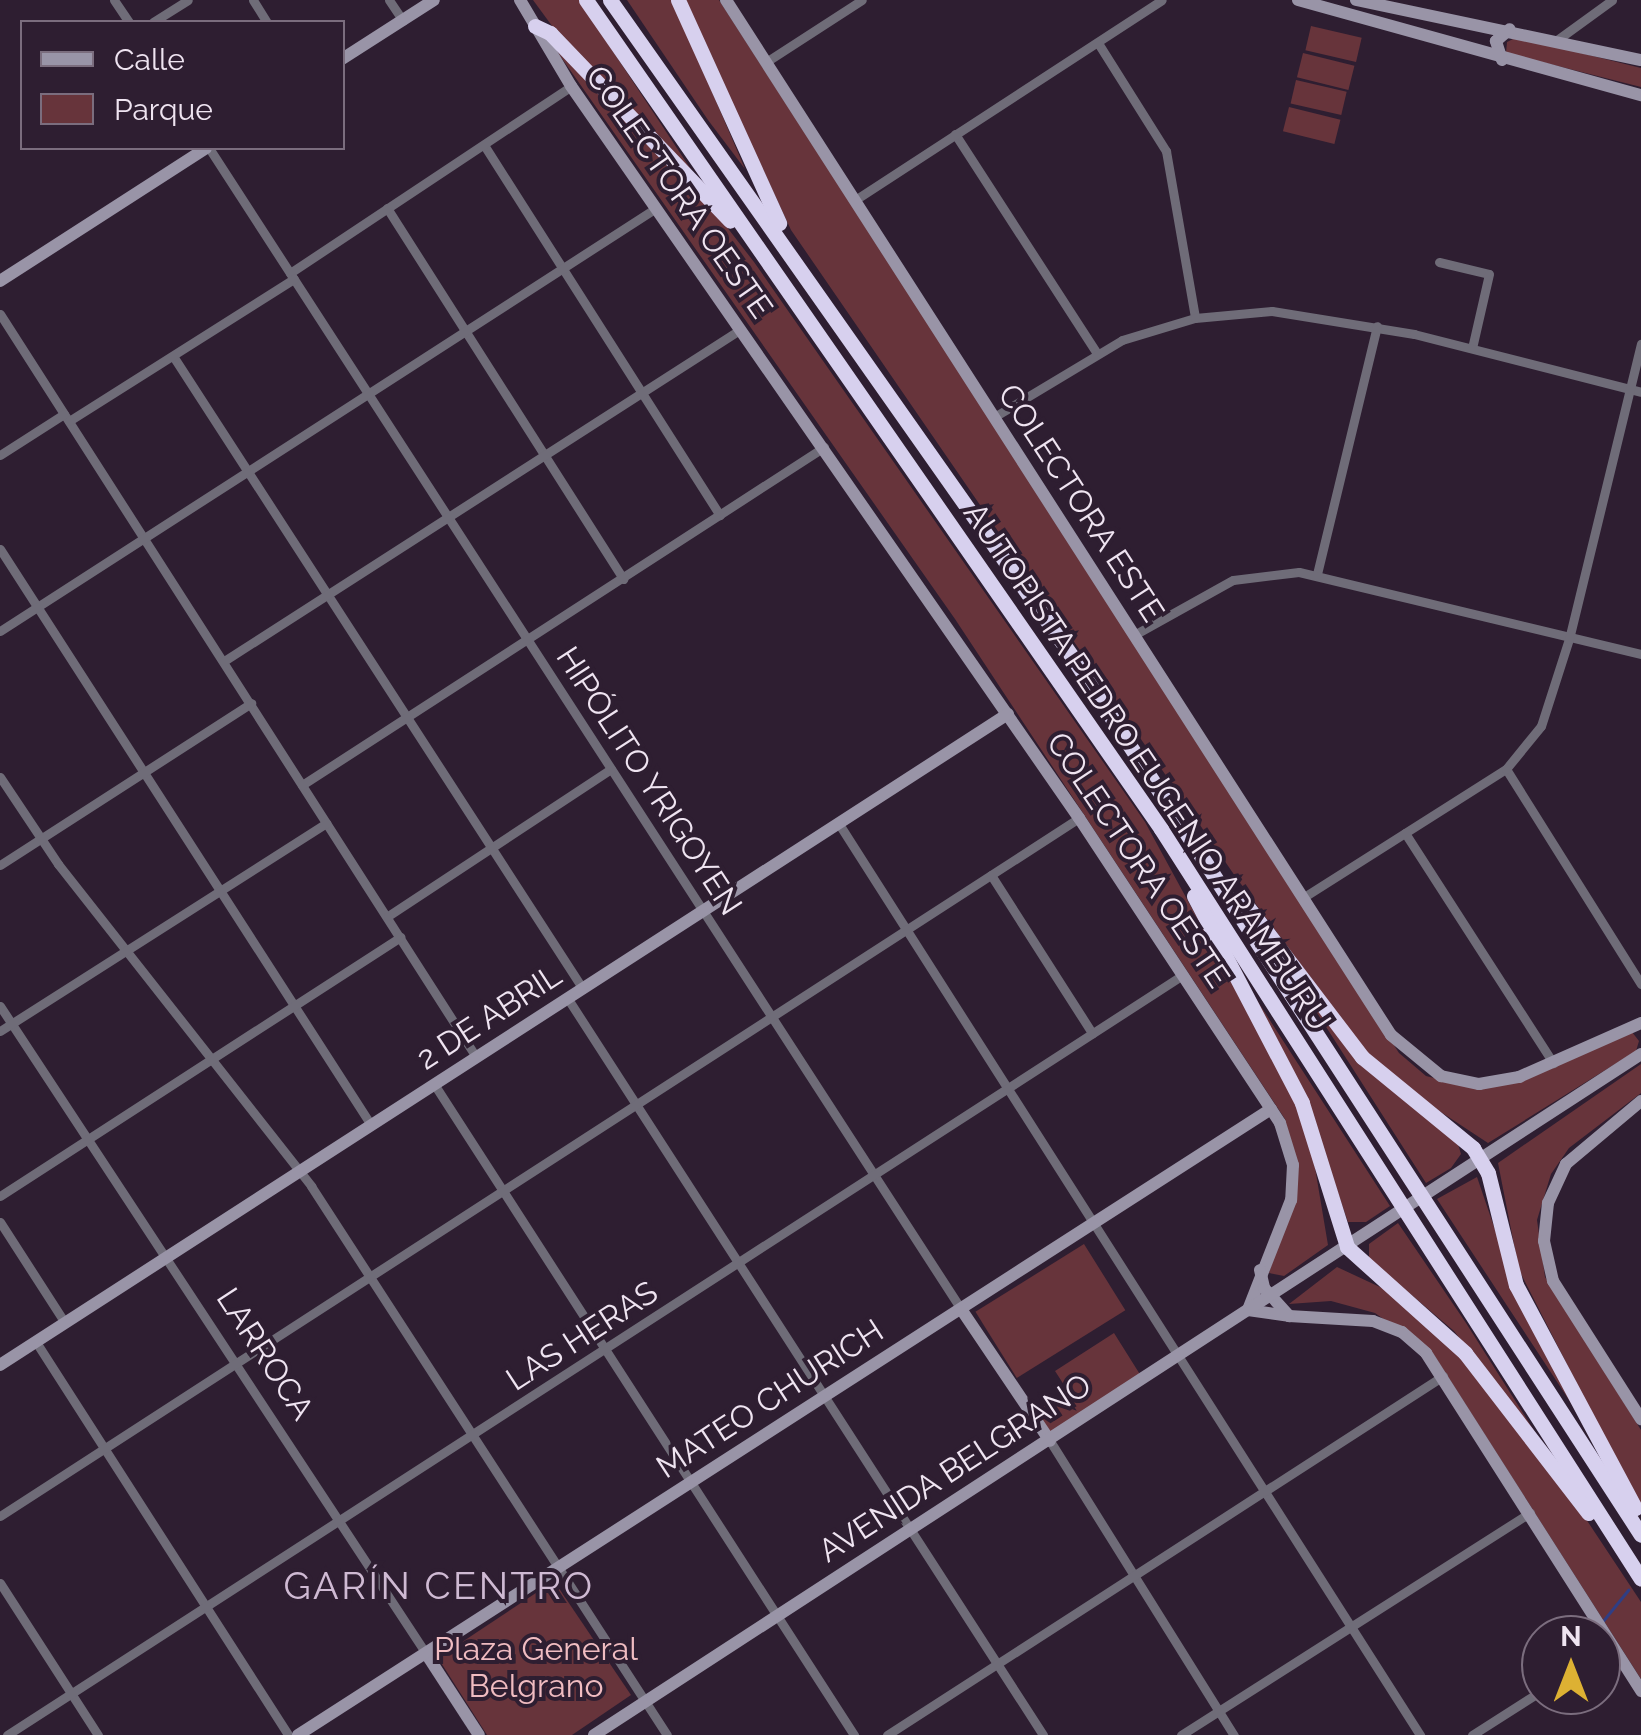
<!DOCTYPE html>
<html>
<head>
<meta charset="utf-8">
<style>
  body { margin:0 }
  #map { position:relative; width:1641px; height:1735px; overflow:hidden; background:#2e1e31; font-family:Raleway,sans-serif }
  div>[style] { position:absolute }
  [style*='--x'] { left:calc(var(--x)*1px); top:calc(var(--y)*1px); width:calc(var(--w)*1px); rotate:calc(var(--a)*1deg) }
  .green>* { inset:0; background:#67343b; transform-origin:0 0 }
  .stream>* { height:2.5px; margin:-1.25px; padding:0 1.25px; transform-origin:1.25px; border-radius:1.25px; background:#2f3e85 }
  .street>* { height:9px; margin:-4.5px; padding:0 4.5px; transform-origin:4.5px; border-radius:4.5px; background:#6f6c78 }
  .secondary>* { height:12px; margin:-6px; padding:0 6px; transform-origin:6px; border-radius:6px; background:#9994a7 }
  .highway>* { height:15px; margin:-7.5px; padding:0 7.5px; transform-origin:7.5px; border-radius:7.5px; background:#d7d0ee }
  span { translate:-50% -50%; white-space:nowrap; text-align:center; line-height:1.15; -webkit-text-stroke:8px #2e1e31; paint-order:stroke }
  .street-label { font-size:32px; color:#efe4f1 }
  .park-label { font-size:32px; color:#f0bcc1 }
  .quarter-label { font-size:38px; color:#cfbad3; letter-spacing:2.5px }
  .legend { position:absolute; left:20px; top:20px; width:325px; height:130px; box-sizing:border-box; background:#2e1e31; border:2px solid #7b6d7e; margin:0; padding:12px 18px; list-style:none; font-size:30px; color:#efe4f1 }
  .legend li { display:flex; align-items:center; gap:20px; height:50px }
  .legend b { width:50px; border:2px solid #7b6d7e }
  .north { position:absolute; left:1521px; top:1615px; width:100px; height:100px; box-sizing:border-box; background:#2e1e31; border:2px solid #7b6d7e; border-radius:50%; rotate:0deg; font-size:28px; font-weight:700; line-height:40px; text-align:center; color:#efe4f1 }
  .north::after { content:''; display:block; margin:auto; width:35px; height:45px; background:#ddb133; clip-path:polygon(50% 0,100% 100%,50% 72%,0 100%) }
</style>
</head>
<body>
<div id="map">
  <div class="green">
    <div style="clip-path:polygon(533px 0,579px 0,694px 174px,555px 30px)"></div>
    <div style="clip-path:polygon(627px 0,673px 0,745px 169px,708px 120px)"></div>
    <div style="clip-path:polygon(684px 0,719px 0,1399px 1053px,1426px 1076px,1474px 1088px,1632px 1032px,1639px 1041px,1636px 1051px,1488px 1143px,1418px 1097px,1368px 1055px,1235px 876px,791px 230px)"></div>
    <div style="left:1311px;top:26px;width:52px;height:25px;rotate:13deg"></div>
    <div style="clip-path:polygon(1517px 37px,1641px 68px,1641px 87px,1506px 53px,1507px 42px)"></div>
    <div style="clip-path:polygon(556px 50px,709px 204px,754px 262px,1145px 822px,1307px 1120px,1328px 1245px,1284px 1276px,1269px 1273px,1298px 1178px,1285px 1119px,955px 619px)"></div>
    <div style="left:1303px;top:53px;width:53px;height:25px;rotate:14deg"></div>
    <div style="left:1296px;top:80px;width:52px;height:24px;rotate:13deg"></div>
    <div style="left:1289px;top:107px;width:53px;height:25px;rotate:14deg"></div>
    <div style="clip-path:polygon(1240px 974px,1390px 1206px,1366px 1222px,1348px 1222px,1306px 1100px)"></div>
    <div style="clip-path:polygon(1296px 980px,1359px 1059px,1458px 1144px,1461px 1154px,1451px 1168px,1426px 1183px)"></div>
    <div style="clip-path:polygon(1641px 1064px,1641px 1093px,1569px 1148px,1551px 1174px,1537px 1220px,1545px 1277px,1641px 1430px,1641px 1510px,1519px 1270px,1498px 1163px)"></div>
    <div style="clip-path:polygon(1477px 1177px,1504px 1256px,1590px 1432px,1437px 1199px)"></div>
    <div style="clip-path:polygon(1398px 1223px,1466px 1323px,1547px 1451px,1454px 1331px,1369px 1259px,1369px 1244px)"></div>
    <div style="left:1084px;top:1244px;width:78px;height:128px;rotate:58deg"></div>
    <div style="clip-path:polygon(1337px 1267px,1397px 1295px,1449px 1339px,1580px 1510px,1641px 1602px,1641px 1679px,1434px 1355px,1375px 1313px,1331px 1301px,1289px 1304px)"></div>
    <div style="clip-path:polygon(1114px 1333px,1141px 1376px,1048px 1435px,1034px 1413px,1068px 1391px,1055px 1371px)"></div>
    <div style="clip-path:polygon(554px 1581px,631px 1695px,572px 1735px,487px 1735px,438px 1658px)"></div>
  </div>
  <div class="stream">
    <div style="--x:1603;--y:1621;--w:40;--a:-51"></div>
  </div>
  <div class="street">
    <div style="--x:114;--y:0;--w:27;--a:56"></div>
    <div style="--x:253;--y:0;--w:26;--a:58"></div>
    <div style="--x:389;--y:0;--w:25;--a:56"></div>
    <div style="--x:153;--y:22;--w:41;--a:-32.2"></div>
    <div style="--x:1557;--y:40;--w:68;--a:-36"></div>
    <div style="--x:1098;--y:43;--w:128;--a:57.8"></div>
    <div style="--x:1166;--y:151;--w:169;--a:80.1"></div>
    <div style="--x:766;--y:62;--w:114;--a:-32.9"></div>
    <div style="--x:955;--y:134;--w:260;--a:57.1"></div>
    <div style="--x:484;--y:145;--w:439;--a:57.5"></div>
    <div style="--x:209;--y:148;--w:1383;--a:57.07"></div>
    <div style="--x:855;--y:200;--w:366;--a:-33.1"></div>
    <div style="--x:387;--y:208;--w:440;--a:57.5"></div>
    <div style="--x:1439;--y:262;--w:51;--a:13.5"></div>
    <div style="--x:1489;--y:274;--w:76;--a:102.9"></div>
    <div style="--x:290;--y:273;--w:338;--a:-33.6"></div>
    <div style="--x:0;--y:314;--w:882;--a:57.35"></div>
    <div style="--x:173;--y:356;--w:754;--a:57.07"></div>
    <div style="--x:994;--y:417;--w:149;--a:-31"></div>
    <div style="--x:1122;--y:340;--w:76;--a:-16.8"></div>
    <div style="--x:1195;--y:318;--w:77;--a:-5.2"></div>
    <div style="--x:1272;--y:311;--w:144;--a:9.2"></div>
    <div style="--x:1414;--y:334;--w:234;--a:14.3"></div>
    <div style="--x:69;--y:421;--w:266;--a:-32.3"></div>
    <div style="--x:0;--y:455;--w:76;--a:-32.6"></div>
    <div style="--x:0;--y:549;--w:685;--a:57.21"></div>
    <div style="--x:1317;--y:574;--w:255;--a:-76.4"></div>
    <div style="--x:0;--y:631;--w:781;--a:-32.81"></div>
    <div style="--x:1134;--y:635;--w:113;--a:-29.1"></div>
    <div style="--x:1233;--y:580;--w:66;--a:-6.9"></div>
    <div style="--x:1299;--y:572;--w:352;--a:13.5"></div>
    <div style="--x:224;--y:661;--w:614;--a:-32.71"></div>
    <div style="--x:1506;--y:769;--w:254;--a:57.9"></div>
    <div style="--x:0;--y:777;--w:105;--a:56.3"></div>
    <div style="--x:58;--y:864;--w:410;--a:51.8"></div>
    <div style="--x:311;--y:1186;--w:654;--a:57.04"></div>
    <div style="--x:302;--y:785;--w:622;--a:-32.92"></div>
    <div style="--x:839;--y:824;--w:1081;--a:57.47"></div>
    <div style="--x:1405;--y:833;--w:274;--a:57.2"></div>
    <div style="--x:0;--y:865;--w:299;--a:-32.8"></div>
    <div style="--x:991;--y:875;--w:188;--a:57.4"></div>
    <div style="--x:1304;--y:897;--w:239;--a:-32.4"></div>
    <div style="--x:1506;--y:769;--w:55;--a:-50.9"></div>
    <div style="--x:1541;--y:726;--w:91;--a:-72.2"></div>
    <div style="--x:1569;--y:639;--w:304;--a:-76.3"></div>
    <div style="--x:388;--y:916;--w:267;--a:-33.4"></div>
    <div style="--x:568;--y:999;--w:876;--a:57.16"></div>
    <div style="--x:0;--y:1006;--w:777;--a:56.66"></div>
    <div style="--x:0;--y:1031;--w:387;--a:-32.5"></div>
    <div style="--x:434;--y:1084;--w:775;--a:57.17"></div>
    <div style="--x:0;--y:1196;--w:477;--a:-32.9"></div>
    <div style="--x:0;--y:1222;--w:120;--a:57.2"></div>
    <div style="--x:36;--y:1342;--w:467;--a:57.3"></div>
    <div style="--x:1050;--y:1441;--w:347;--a:58"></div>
    <div style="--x:0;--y:1516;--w:1285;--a:-32.9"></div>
    <div style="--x:0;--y:1583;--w:181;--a:57.2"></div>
    <div style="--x:1601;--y:1653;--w:12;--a:-31"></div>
    <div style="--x:7;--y:1735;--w:1398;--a:-32.88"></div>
    <div style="--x:887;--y:1735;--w:662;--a:-32.85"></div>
    <div style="--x:1181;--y:1735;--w:414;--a:-32.5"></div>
    <div style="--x:1472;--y:1735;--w:82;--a:-32.5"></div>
  </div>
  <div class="secondary">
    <div style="--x:520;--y:0;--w:100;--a:59.3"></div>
    <div style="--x:571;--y:86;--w:891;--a:55.24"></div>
    <div style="--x:1079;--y:818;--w:365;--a:56.6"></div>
    <div style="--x:1280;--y:1123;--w:44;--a:72.8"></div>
    <div style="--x:1293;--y:1165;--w:35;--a:93"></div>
    <div style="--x:1291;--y:1200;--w:118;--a:111.4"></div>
    <div style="--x:726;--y:0;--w:1230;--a:57.28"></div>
    <div style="--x:1391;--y:1035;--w:65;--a:39.4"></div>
    <div style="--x:1441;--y:1076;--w:39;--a:12"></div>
    <div style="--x:1479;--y:1084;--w:41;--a:-9.9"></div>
    <div style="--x:1519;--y:1077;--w:133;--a:-23.9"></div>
    <div style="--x:1298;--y:0;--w:356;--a:15.5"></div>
    <div style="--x:1356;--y:0;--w:291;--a:11.9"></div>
    <div style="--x:342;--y:59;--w:109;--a:-32.7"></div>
    <div style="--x:1502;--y:60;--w:20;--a:-108"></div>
    <div style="--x:1496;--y:41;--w:18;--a:-41"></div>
    <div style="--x:0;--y:281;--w:245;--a:-32.8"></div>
    <div style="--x:1641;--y:1101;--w:98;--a:140"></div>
    <div style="--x:1566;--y:1164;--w:43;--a:114.8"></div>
    <div style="--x:1548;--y:1203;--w:38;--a:96"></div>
    <div style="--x:1544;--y:1241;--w:41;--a:77.3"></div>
    <div style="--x:1553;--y:1281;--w:164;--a:57.5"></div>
    <div style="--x:1260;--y:1270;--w:18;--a:77"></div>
    <div style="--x:1264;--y:1288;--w:38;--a:48"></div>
    <div style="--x:1289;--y:1316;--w:84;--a:3.4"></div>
    <div style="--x:1373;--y:1321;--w:31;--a:21"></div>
    <div style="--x:1402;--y:1332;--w:32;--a:41"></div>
    <div style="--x:1426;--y:1353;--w:401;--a:57.5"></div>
    <div style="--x:961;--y:1309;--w:159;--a:56"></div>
    <div style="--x:1248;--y:1310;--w:41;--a:8.3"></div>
    <div style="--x:0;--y:1365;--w:1200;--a:-32.86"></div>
    <div style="--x:427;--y:1655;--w:95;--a:57"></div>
    <div style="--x:298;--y:1735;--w:1157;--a:-32.76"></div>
    <div style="--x:594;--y:1735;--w:1249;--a:-33.04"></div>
  </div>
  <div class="highway">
    <div style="--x:586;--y:0;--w:1009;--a:55.25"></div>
    <div style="--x:1161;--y:829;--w:890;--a:57.38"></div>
    <div style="--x:610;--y:0;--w:801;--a:54.86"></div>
    <div style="--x:1071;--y:655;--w:1048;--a:57.07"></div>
    <div style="--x:678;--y:0;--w:245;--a:65.6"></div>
    <div style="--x:535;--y:26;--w:17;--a:25"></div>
    <div style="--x:550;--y:33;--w:260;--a:46.2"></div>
    <div style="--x:1194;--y:896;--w:233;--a:62.4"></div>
    <div style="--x:1302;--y:1103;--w:151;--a:72.6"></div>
    <div style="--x:1347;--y:1247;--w:159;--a:41.9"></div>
    <div style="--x:1465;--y:1353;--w:202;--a:52.4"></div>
    <div style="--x:1244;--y:902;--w:195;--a:52.7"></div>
    <div style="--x:1362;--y:1057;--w:144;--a:39.3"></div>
    <div style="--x:1473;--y:1148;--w:29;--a:59"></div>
    <div style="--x:1488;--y:1173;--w:115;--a:76"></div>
    <div style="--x:1516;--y:1285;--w:253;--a:61.9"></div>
  </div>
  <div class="street-label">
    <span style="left:679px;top:192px;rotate:55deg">COLECTORA OESTE</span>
    <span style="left:1081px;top:503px;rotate:57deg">COLECTORA ESTE</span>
    <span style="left:1147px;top:767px;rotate:56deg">AUTOPISTA PEDRO EUGENIO ARAMBURU</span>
    <span style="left:649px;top:781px;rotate:57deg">HIPÓLITO YRIGOYEN</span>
    <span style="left:1138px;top:860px;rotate:56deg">COLECTORA OESTE</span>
    <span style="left:489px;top:1017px;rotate:-33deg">2 DE ABRIL</span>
    <span style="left:582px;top:1336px;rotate:-33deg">LAS HERAS</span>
    <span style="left:265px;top:1354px;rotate:57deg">LARROCA</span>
    <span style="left:770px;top:1399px;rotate:-33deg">MATEO CHURICH</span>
    <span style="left:955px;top:1468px;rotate:-33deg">AVENIDA BELGRANO</span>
  </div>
  <div class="park-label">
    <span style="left:536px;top:1668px">Plaza General<br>Belgrano</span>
  </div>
  <div class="quarter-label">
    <span style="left:439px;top:1586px">GARÍN CENTRO</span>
  </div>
  <ul class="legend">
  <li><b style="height:12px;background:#9994a7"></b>Calle</li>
  <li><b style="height:28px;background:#67343b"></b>Parque</li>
  </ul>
  <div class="north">N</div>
</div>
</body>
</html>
